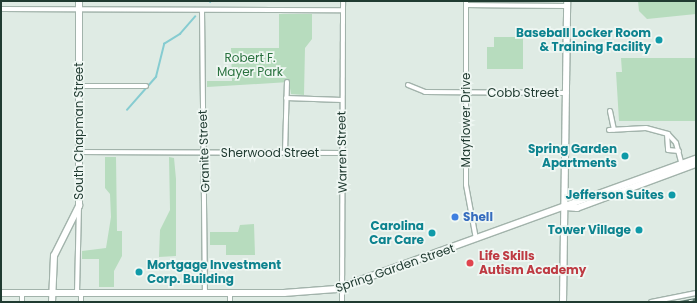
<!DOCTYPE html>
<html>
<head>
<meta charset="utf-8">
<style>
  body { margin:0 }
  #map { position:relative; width:697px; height:303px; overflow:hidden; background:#dfebe4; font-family:Poppins,sans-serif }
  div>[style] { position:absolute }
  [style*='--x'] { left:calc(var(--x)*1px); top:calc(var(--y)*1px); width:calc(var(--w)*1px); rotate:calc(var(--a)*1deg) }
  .green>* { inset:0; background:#b7dcbe }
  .stream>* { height:1.5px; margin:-0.75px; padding:0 0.75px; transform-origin:0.75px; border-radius:0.75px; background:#86ccd1 }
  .roads { filter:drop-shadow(1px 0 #a2b3ab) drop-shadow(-1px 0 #a2b3ab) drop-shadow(0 1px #a2b3ab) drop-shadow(0 -1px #a2b3ab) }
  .street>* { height:4px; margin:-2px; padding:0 2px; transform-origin:2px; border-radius:2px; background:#fff }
  .secondary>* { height:5.5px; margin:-2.75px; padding:0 2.75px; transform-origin:2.75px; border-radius:2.75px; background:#fff }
  .rail>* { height:3px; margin-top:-1.5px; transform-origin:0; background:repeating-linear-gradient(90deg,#eff7f3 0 4.5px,#5a776c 0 9px); box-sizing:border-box; border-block:1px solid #5a776c }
  .dots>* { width:11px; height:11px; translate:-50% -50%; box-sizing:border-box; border:2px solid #eff7f3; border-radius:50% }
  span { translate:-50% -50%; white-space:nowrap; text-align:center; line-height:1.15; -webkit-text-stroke:3.5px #eff7f3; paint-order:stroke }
  .culture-label { font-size:12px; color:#0d838f; font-weight:700 }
  .right { translate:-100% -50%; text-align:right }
  .left { translate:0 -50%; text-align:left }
  .park-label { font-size:12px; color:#2a723f }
  .street-label { font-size:12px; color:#203b31 }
  .shop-label { font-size:12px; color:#366cbe; font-weight:700 }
  .health-label { font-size:12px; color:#be3a42; font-weight:700 }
  .frame { position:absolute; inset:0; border:2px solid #203b31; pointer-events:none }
</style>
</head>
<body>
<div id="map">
  <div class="green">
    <div style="clip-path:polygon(638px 1px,696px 1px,696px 14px,647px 19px,639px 11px)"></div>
    <div style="clip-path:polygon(279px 14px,312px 14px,312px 39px,305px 48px,304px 95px,291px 94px,289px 82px,207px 87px,207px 81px,232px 81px,231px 48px,279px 48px)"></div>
    <div style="clip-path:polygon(494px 37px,523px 37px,523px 69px,487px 69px,487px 47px,494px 47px)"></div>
    <div style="clip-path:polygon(621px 58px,696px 58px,696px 121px,619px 121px,616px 72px,622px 72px)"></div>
    <div style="clip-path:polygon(105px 157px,116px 157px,117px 231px,122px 231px,122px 256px,114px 271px,114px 287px,99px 287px,99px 259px,82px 259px,82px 251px,106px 248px,111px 217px,110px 194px,105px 188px)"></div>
    <div style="clip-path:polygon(169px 157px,174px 158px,176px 179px,176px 256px,159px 257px,160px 230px,170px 210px)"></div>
    <div style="clip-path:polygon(254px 224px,255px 255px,226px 255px,226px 245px,210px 245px,210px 232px,238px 232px,240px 225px)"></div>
  </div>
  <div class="stream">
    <div style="--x:210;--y:2;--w:1;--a:-45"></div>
    <div style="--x:127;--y:110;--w:44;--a:-48.7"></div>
    <div style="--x:156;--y:77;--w:34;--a:-76"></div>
    <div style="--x:164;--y:44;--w:19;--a:-32"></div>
    <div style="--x:180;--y:34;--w:23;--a:-49"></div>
  </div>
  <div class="roads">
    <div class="street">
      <div style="--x:466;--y:1;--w:184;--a:90"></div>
      <div style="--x:466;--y:185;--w:55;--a:79.5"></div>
      <div style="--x:466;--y:5;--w:101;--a:0.6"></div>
      <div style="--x:1;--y:9;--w:342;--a:0.2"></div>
      <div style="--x:202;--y:10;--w:283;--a:89.4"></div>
      <div style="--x:408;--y:85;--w:18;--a:22"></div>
      <div style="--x:425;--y:92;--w:142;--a:0.4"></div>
      <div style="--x:79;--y:86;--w:67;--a:0"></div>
      <div style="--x:286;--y:98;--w:56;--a:2"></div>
      <div style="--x:610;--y:111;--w:19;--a:78"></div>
      <div style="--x:609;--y:130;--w:37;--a:-3"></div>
      <div style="--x:646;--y:128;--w:23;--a:15"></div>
      <div style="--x:668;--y:134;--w:12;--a:48"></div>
      <div style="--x:676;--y:143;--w:23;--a:75"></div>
      <div style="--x:667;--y:134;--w:16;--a:86"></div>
      <div style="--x:668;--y:150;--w:11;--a:5"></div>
      <div style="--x:79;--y:152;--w:263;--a:0.2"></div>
      <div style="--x:285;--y:153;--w:71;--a:-88.4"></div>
      <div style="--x:77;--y:293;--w:87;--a:-88.7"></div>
      <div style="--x:81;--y:293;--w:9;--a:90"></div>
      <div style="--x:230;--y:293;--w:9;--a:90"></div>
      <div style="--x:22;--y:302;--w:9;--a:-90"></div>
      <div style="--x:342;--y:302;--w:301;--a:-89.8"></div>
      <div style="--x:651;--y:302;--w:46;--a:-11.3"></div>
    </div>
    <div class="secondary">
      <div style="--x:566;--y:207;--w:11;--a:5"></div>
      <div style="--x:577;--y:208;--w:127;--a:-20.3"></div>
      <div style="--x:1;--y:293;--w:283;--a:0"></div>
      <div style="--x:284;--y:293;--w:52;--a:-4.4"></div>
      <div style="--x:336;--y:289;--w:383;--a:-19.9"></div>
      <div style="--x:52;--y:302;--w:46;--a:-87.5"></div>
      <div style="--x:54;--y:256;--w:56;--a:-63.4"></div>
      <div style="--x:79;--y:206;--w:205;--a:-90"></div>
      <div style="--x:563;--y:302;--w:301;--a:-89.2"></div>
    </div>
  </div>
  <div class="rail">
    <div style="--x:680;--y:302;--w:16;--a:-11"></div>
  </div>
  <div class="dots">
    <div style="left:659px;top:40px;background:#0f9aa8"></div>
    <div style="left:625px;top:156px;background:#0f9aa8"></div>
    <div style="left:672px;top:195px;background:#0f9aa8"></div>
    <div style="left:455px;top:217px;background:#3f7fe0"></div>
    <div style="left:639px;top:230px;background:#0f9aa8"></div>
    <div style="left:432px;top:233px;background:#0f9aa8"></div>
    <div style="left:470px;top:263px;background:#e0444e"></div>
    <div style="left:139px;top:272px;background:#0f9aa8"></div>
  </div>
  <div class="culture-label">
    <span class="right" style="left:651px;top:40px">Baseball Locker Room<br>&amp; Training Facility</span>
    <span class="right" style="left:617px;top:156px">Spring Garden<br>Apartments</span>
    <span class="right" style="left:664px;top:195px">Jefferson Suites</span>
    <span class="right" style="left:424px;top:233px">Carolina<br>Car Care</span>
    <span class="right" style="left:631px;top:230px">Tower Village</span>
    <span class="left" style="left:147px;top:272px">Mortgage Investment<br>Corp. Building</span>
  </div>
  <div class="park-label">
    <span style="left:250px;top:65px">Robert F.<br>Mayer Park</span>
  </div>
  <div class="street-label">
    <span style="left:523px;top:93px">Cobb Street</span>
    <span style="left:466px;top:120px;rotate:-90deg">Mayflower Drive</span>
    <span style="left:79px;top:131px;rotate:-90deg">South Chapman Street</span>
    <span style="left:204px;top:151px;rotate:-92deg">Granite Street</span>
    <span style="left:342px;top:152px;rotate:-91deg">Warren Street</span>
    <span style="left:270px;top:153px">Sherwood Street</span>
    <span style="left:395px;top:268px;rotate:-19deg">Spring Garden Street</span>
  </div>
  <div class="shop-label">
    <span class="left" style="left:463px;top:217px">Shell</span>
  </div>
  <div class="health-label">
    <span class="left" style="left:479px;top:263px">Life Skills<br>Autism Academy</span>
  </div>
  <div class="frame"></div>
</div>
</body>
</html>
